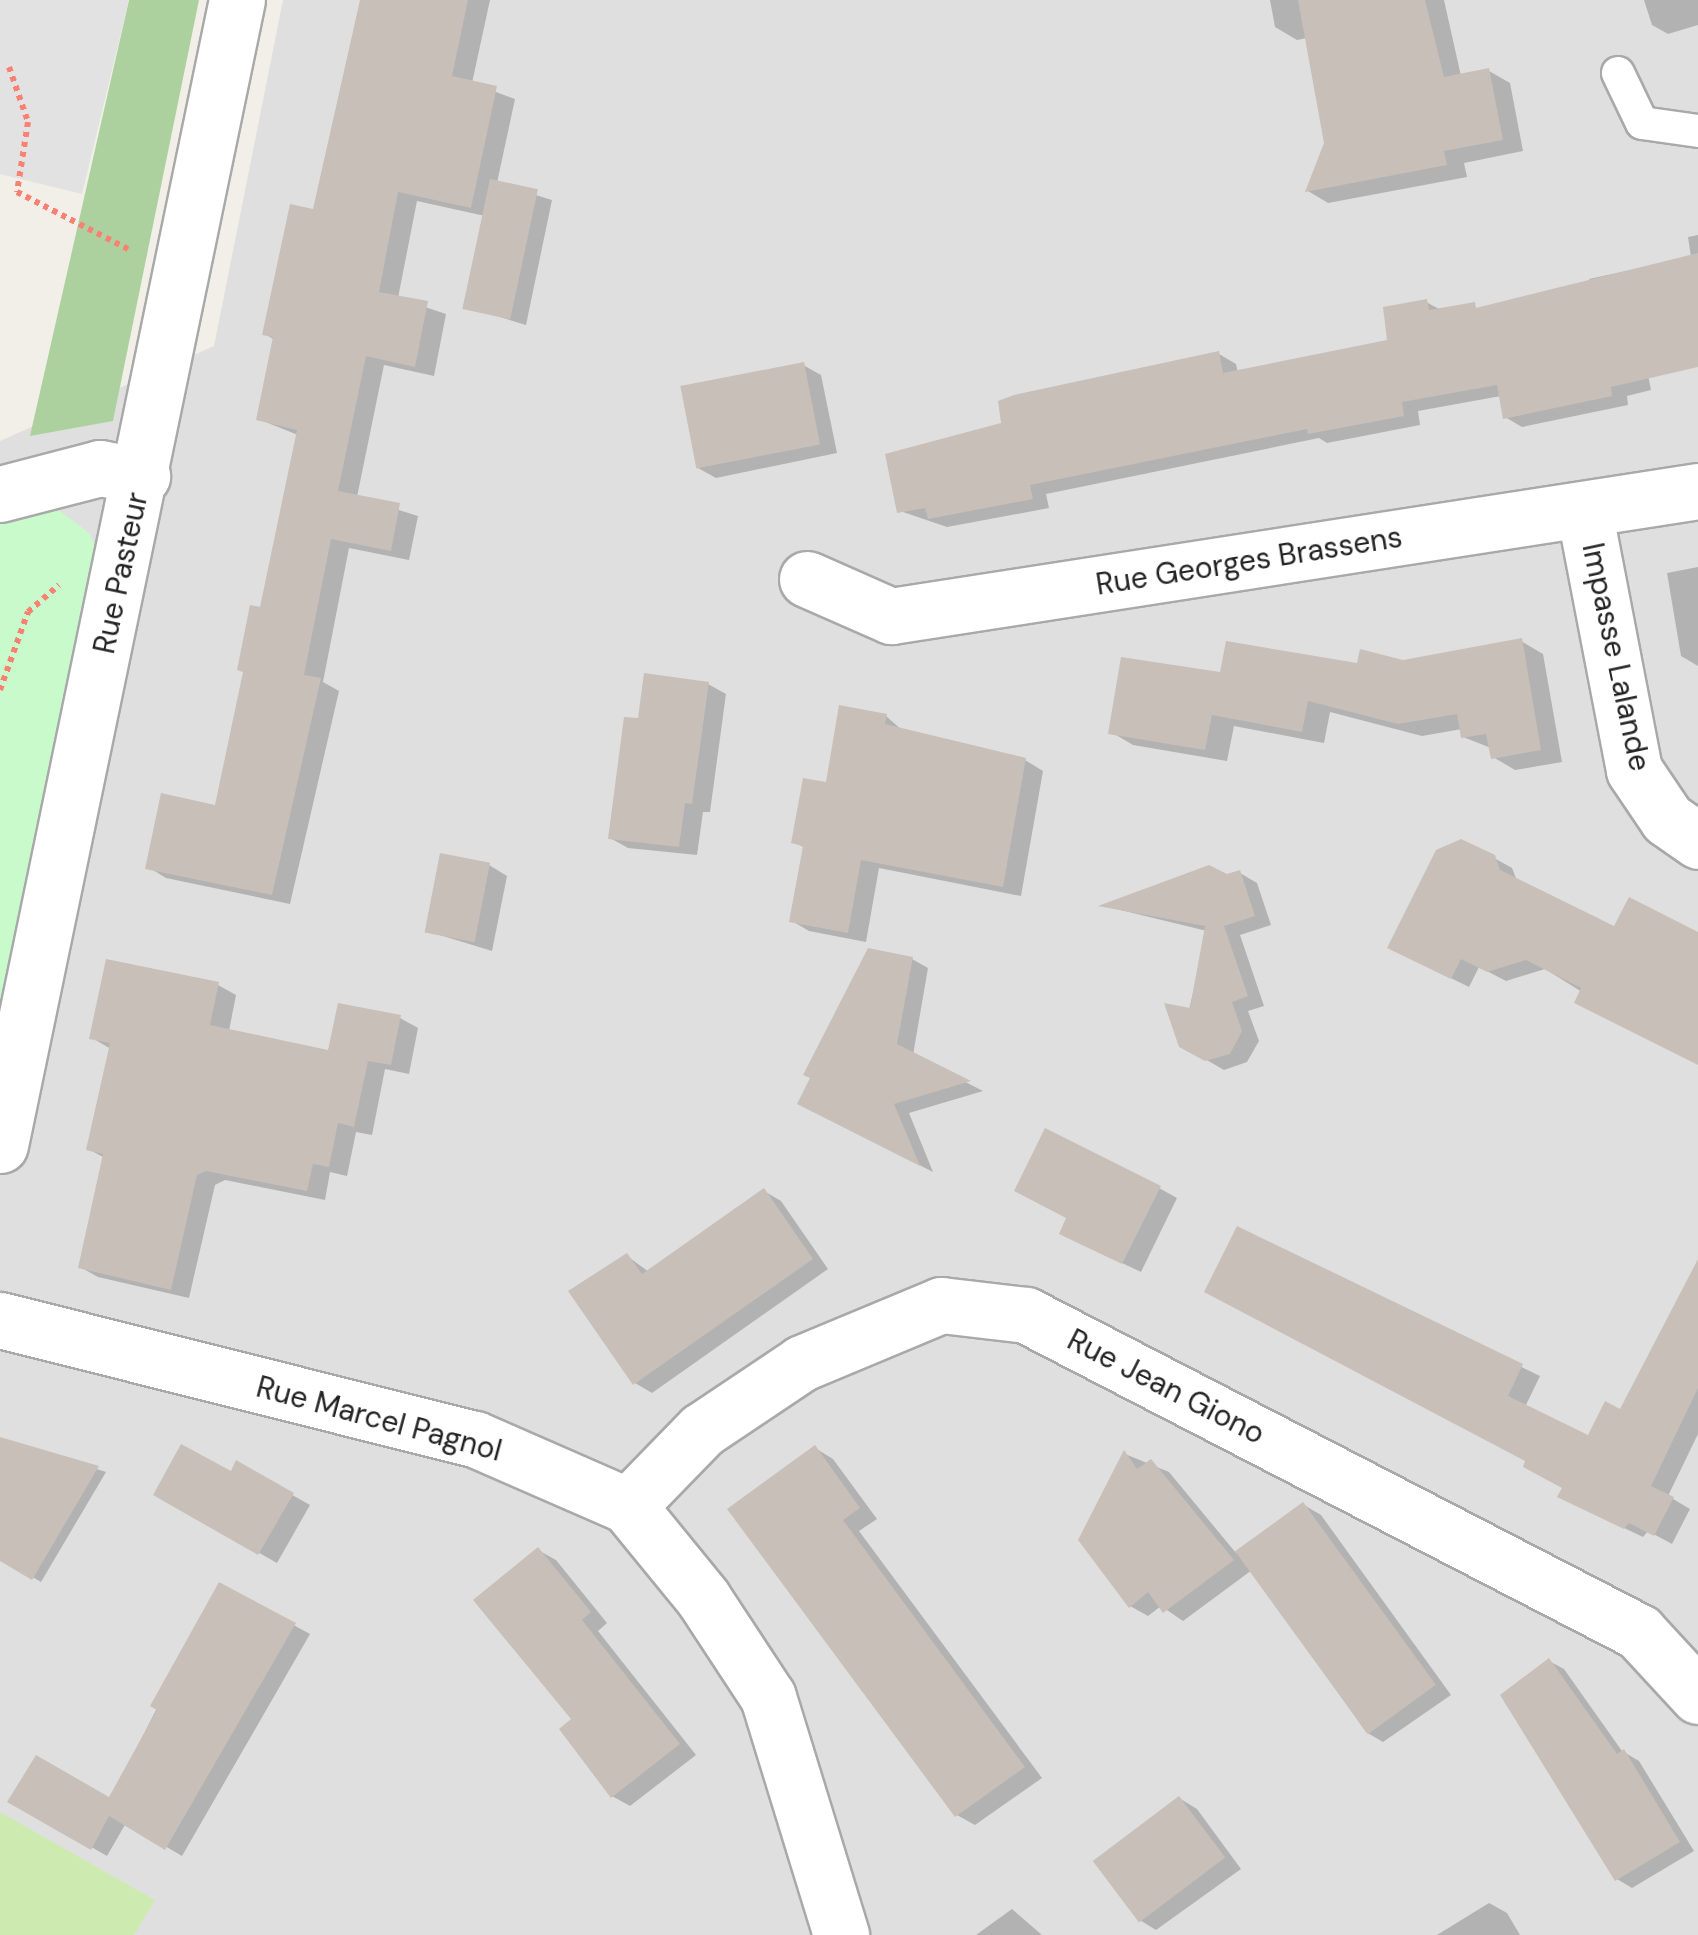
<!DOCTYPE html>
<html>
<head>
<meta charset="utf-8">
<style>
  body { margin:0 }
  #map { position:relative; width:1698px; height:1935px; overflow:hidden; background:#f2efe9; font-family:"DM Sans",sans-serif }
  div>[style] { position:absolute }
  [style*='--x'] { left:calc(var(--x)*1px); top:calc(var(--y)*1px); width:calc(var(--w)*1px); rotate:calc(var(--a)*1deg) }
  .residential>* { inset:0; background:#e0dfdf }
  .grass>* { inset:0; background:#cdebb0 }
  .forest>* { inset:0; background:#add19e }
  .park>* { inset:0; background:#c8facc }
  .parking>* { inset:0; background:#e2e2e2 }
  .shadow>* { inset:0; background:#0003 }
  .building>* { inset:0; background:#c7bfb8; transform-origin:0 0 }
  .path>* { height:6px; margin-top:-3px; transform-origin:0; background:repeating-linear-gradient(90deg,#fa8072 0 5px,transparent 0 10px) }
  .roads { filter:drop-shadow(2px 0 #a9a9a9) drop-shadow(-2px 0 #a9a9a9) drop-shadow(0 2px #a9a9a9) drop-shadow(0 -2px #a9a9a9) }
  .service>* { height:32px; margin:-16px; padding:0 16px; transform-origin:16px; border-radius:16px; background:#fff }
  .minor>* { height:55px; margin:-27.5px; padding:0 27.5px; transform-origin:27.5px; border-radius:27.5px; background:#fff }
  span { translate:-50% -50%; white-space:nowrap; text-align:center; line-height:1.15; -webkit-text-stroke:8px #fff; paint-order:stroke }
  .street-label { font-size:30px; color:#222 }
</style>
</head>
<body>
<div id="map">
  <div class="residential">
    <div style="clip-path:polygon(283px 0,1698px 0,1698px 1935px,0 1935px,0 441px,214px 346px)"></div>
  </div>
  <div class="grass">
    <div style="clip-path:polygon(0 1812px,155px 1900px,134px 1935px,0 1935px)"></div>
  </div>
  <div class="forest">
    <div style="clip-path:polygon(129px 0,199px 0,113px 421px,30px 436px)"></div>
  </div>
  <div class="park">
    <div style="clip-path:polygon(25px 506px,56px 508px,89px 533px,97px 549px,0 1032px,0 517px)"></div>
  </div>
  <div class="parking">
    <div style="clip-path:polygon(0 0,129px 0,82px 194px,0 174px)"></div>
  </div>
  <div class="shadow">
    <div style="clip-path:polygon(363px 0,490px 0,472px 83px,515px 99px,497px 183px,552px 200px,526px 325px,467px 307px,485px 216px,417px 201px,398px 298px,446px 314px,434px 376px,384px 365px,357px 497px,418px 516px,409px 560px,349px 548px,323px 682px,339px 691px,290px 904px,166px 878px,148px 867px,217px 808px,298px 435px,258px 419px,275px 340px,265px 334px,315px 212px)"></div>
    <div style="clip-path:polygon(1270px 0,1444px 0,1461px 76px,1489px 71px,1510px 83px,1523px 151px,1464px 163px,1467px 177px,1328px 203px,1308px 191px,1326px 143px,1307px 38px,1297px 40px,1275px 27px)"></div>
    <div style="clip-path:polygon(1644px 0,1698px 0,1698px 25px,1668px 34px,1652px 25px)"></div>
    <div style="clip-path:polygon(1698px 235px,1698px 323px,1640px 335px,1651px 390px,1627px 396px,1628px 405px,1522px 427px,1505px 417px,1501px 396px,1418px 411px,1420px 425px,1327px 443px,1319px 438px,1046px 494px,1049px 508px,947px 527px,900px 511px,1004px 425px,1219px 354px,1236px 364px,1238px 373px,1390px 342px,1426px 302px,1441px 310px,1483px 309px,1591px 286px,1589px 279px,1691px 257px,1688px 237px)"></div>
    <div style="clip-path:polygon(803px 365px,821px 375px,837px 453px,716px 478px,698px 468px)"></div>
    <div style="clip-path:polygon(1698px 567px,1698px 666px,1681px 656px,1667px 573px)"></div>
    <div style="clip-path:polygon(1521px 641px,1543px 654px,1562px 762px,1515px 770px,1493px 757px,1491px 748px,1463px 737px,1462px 729px,1422px 736px,1330px 712px,1324px 743px,1234px 726px,1227px 761px,1133px 745px,1111px 732px,1222px 675px,1403px 662px)"></div>
    <div style="clip-path:polygon(708px 684px,726px 694px,710px 812px,703px 812px,697px 855px,628px 848px,610px 838px,640px 721px)"></div>
    <div style="clip-path:polygon(886px 716px,903px 731px,1025px 760px,1043px 771px,1021px 896px,879px 868px,866px 942px,809px 931px,792px 921px,805px 848px,794px 842px,828px 785px)"></div>
    <div style="clip-path:polygon(1494px 858px,1512px 868px,1517px 881px,1615px 929px,1698px 955px,1698px 1064px,1545px 969px,1506px 981px,1479px 967px,1469px 987px,1408px 957px)"></div>
    <div style="clip-path:polygon(489px 865px,507px 876px,492px 951px,430px 932px)"></div>
    <div style="clip-path:polygon(1240px 873px,1257px 883px,1271px 925px,1240px 935px,1264px 1006px,1248px 1011px,1259px 1041px,1247px 1062px,1224px 1070px,1181px 1045px,1207px 931px,1104px 906px)"></div>
    <div style="clip-path:polygon(912px 959px,928px 968px,913px 1055px,983px 1091px,909px 1113px,933px 1172px,816px 1112px)"></div>
    <div style="clip-path:polygon(218px 985px,236px 995px,229px 1031px,330px 1053px,400px 1018px,418px 1028px,409px 1074px,385px 1069px,372px 1135px,356px 1132px,347px 1176px,330px 1172px,325px 1200px,225px 1180px,215px 1185px,189px 1298px,98px 1277px,80px 1267px,105px 1158px,88px 1149px,111px 1049px,92px 1038px)"></div>
    <div style="clip-path:polygon(1159px 1188px,1177px 1198px,1141px 1272px,1080px 1243px)"></div>
    <div style="clip-path:polygon(764px 1191px,781px 1201px,828px 1269px,652px 1393px,635px 1383px,627px 1256px,649px 1272px)"></div>
    <div style="clip-path:polygon(1239px 1229px,1540px 1376px,1525px 1407px,1589px 1438px,1621px 1413px,1698px 1265px,1698px 1434px,1668px 1496px,1690px 1509px,1672px 1544px,1648px 1531px,1643px 1537px,1578px 1506px,1565px 1487px)"></div>
    <div style="clip-path:polygon(29px 1448px,106px 1472px,41px 1582px,0 1558px,0 1499px)"></div>
    <div style="clip-path:polygon(815px 1448px,833px 1459px,877px 1519px,859px 1531px,1042px 1778px,975px 1825px,957px 1815px)"></div>
    <div style="clip-path:polygon(1125px 1454px,1169px 1472px,1236px 1553px,1304px 1505px,1321px 1515px,1451px 1695px,1383px 1742px,1366px 1732px,1252px 1570px,1183px 1621px,1161px 1606px,1148px 1616px,1130px 1606px)"></div>
    <div style="clip-path:polygon(237px 1464px,310px 1505px,277px 1563px,156px 1495px,232px 1474px)"></div>
    <div style="clip-path:polygon(538px 1550px,556px 1560px,607px 1623px,598px 1631px,696px 1755px,630px 1806px,612px 1796px,574px 1720px)"></div>
    <div style="clip-path:polygon(220px 1585px,310px 1634px,182px 1856px,126px 1823px,107px 1856px,11px 1801px,110px 1800px)"></div>
    <div style="clip-path:polygon(1549px 1661px,1564px 1669px,1622px 1751px,1639px 1761px,1694px 1851px,1632px 1888px,1617px 1879px)"></div>
    <div style="clip-path:polygon(1179px 1798px,1197px 1809px,1241px 1869px,1156px 1930px,1138px 1919px)"></div>
    <div style="clip-path:polygon(1489px 1903px,1507px 1913px,1520px 1935px,1437px 1935px)"></div>
    <div style="clip-path:polygon(1012px 1909px,1042px 1935px,976px 1935px)"></div>
  </div>
  <div class="building">
    <div style="clip-path:polygon(360px 0,468px 0,452px 76px,497px 86px,471px 208px,398px 192px,379px 292px,428px 301px,415px 367px,366px 356px,338px 491px,400px 503px,391px 551px,331px 539px,304px 675px,321px 678px,272px 895px,145px 869px,161px 793px,215px 805px,243px 672px,237px 670px,250px 605px,260px 607px,297px 430px,256px 420px,273px 337px,262px 335px,290px 204px,313px 209px)"></div>
    <div style="clip-path:polygon(1298px 0,1425px 0,1444px 77px,1489px 68px,1503px 140px,1444px 151px,1447px 165px,1305px 192px,1324px 143px)"></div>
    <div style="left:490px;top:179px;width:49px;height:133px;rotate:12deg"></div>
    <div style="clip-path:polygon(1698px 253px,1698px 367px,1611px 387px,1612px 396px,1503px 419px,1497px 385px,1402px 402px,1404px 416px,1308px 434px,1307px 429px,1030px 485px,1033px 499px,928px 519px,925px 508px,897px 513px,885px 454px,1001px 423px,998px 401px,1014px 395px,1219px 351px,1223px 373px,1387px 340px,1383px 307px,1427px 299px,1429px 310px,1475px 302px,1476px 308px)"></div>
    <div style="left:804px;top:362px;width:84px;height:126px;rotate:79deg"></div>
    <div style="clip-path:polygon(1522px 638px,1541px 750px,1491px 759px,1486px 734px,1461px 738px,1457px 714px,1398px 724px,1308px 701px,1302px 732px,1212px 715px,1205px 750px,1108px 734px,1121px 657px,1220px 672px,1226px 641px,1357px 663px,1360px 649px,1403px 660px)"></div>
    <div style="clip-path:polygon(644px 673px,709px 682px,692px 804px,685px 803px,679px 847px,608px 839px,624px 717px,638px 718px)"></div>
    <div style="clip-path:polygon(839px 705px,887px 714px,885px 724px,1026px 758px,1003px 887px,861px 860px,848px 933px,789px 922px,803px 846px,791px 843px,803px 778px,826px 782px)"></div>
    <div style="clip-path:polygon(1461px 839px,1495px 855px,1500px 870px,1614px 926px,1629px 897px,1698px 932px,1698px 1065px,1574px 1003px,1581px 988px,1526px 960px,1487px 972px,1461px 959px,1451px 979px,1387px 948px,1436px 850px)"></div>
    <div style="left:440px;top:853px;width:51px;height:81px;rotate:11deg"></div>
    <div style="clip-path:polygon(1209px 865px,1227px 874px,1240px 870px,1255px 916px,1224px 926px,1248px 996px,1232px 1002px,1242px 1031px,1230px 1054px,1205px 1061px,1179px 1047px,1164px 1003px,1190px 1008px,1205px 926px,1098px 906px)"></div>
    <div style="clip-path:polygon(868px 948px,913px 957px,897px 1044px,971px 1081px,894px 1104px,920px 1166px,797px 1104px,810px 1078px,803px 1075px)"></div>
    <div style="clip-path:polygon(106px 959px,219px 982px,210px 1025px,328px 1050px,338px 1003px,401px 1015px,391px 1065px,368px 1061px,354px 1127px,338px 1123px,329px 1167px,313px 1164px,307px 1191px,206px 1171px,197px 1175px,171px 1290px,78px 1268px,103px 1154px,86px 1150px,110px 1043px,89px 1039px)"></div>
    <div style="clip-path:polygon(1045px 1128px,1161px 1186px,1122px 1264px,1059px 1234px,1066px 1218px,1014px 1191px)"></div>
    <div style="clip-path:polygon(764px 1188px,813px 1259px,633px 1385px,568px 1291px,627px 1253px,642px 1274px)"></div>
    <div style="clip-path:polygon(1237px 1226px,1523px 1364px,1508px 1396px,1588px 1435px,1605px 1401px,1620px 1409px,1698px 1259px,1698px 1388px,1651px 1486px,1674px 1497px,1654px 1536px,1629px 1523px,1624px 1529px,1557px 1497px,1562px 1488px,1523px 1467px,1525px 1461px,1204px 1292px)"></div>
    <div style="clip-path:polygon(0 1437px,99px 1466px,32px 1580px,0 1561px)"></div>
    <div style="clip-path:polygon(181px 1444px,231px 1471px,236px 1460px,294px 1493px,258px 1555px,153px 1495px)"></div>
    <div style="clip-path:polygon(815px 1445px,860px 1508px,843px 1520px,1025px 1767px,955px 1817px,727px 1509px)"></div>
    <div style="clip-path:polygon(1124px 1450px,1137px 1469px,1151px 1459px,1234px 1560px,1163px 1613px,1148px 1592px,1129px 1608px,1078px 1540px)"></div>
    <div style="left:1303px;top:1502px;width:226px;height:84px;rotate:54deg"></div>
    <div style="clip-path:polygon(538px 1547px,591px 1612px,582px 1620px,680px 1744px,611px 1798px,559px 1729px,571px 1719px,473px 1600px)"></div>
    <div style="clip-path:polygon(219px 1582px,296px 1623px,165px 1850px,109px 1816px,91px 1850px,7px 1802px,36px 1755px,109px 1797px,157px 1710px,150px 1706px)"></div>
    <div style="clip-path:polygon(1549px 1658px,1617px 1754px,1624px 1749px,1680px 1842px,1615px 1881px,1500px 1695px)"></div>
    <div style="left:1179px;top:1796px;width:77px;height:108px;rotate:53deg"></div>
  </div>
  <div class="path">
    <div style="--x:9;--y:67;--w:58;--a:70.9"></div>
    <div style="--x:28;--y:122;--w:71;--a:98.9"></div>
    <div style="--x:17;--y:192;--w:125;--a:27.2"></div>
    <div style="--x:0;--y:690;--w:83;--a:-70.3"></div>
    <div style="--x:28;--y:612;--w:41;--a:-41.1"></div>
  </div>
  <div class="roads">
    <div class="service">
      <div style="--x:1618;--y:73;--w:55;--a:64.4"></div>
      <div style="--x:1642;--y:123;--w:57;--a:8.1"></div>
    </div>
    <div class="minor">
      <div style="--x:0;--y:494;--w:103;--a:-14.6"></div>
      <div style="--x:100;--y:468;--w:43;--a:10.8"></div>
      <div style="--x:1584;--y:510;--w:265;--a:79.1"></div>
      <div style="--x:1634;--y:770;--w:59;--a:56"></div>
      <div style="--x:1667;--y:819;--w:38;--a:35"></div>
      <div style="--x:807;--y:579;--w:92;--a:23.8"></div>
      <div style="--x:891;--y:616;--w:817;--a:-8.8"></div>
      <div style="--x:0;--y:1145;--w:1169;--a:-78.31"></div>
      <div style="--x:0;--y:1320;--w:490;--a:14.1"></div>
      <div style="--x:475;--y:1439;--w:167;--a:23.6"></div>
      <div style="--x:628;--y:1506;--w:119;--a:50.8"></div>
      <div style="--x:703;--y:1598;--w:118;--a:56.7"></div>
      <div style="--x:768;--y:1697;--w:249;--a:72.9"></div>
      <div style="--x:628;--y:1506;--w:106;--a:-45.8"></div>
      <div style="--x:702;--y:1430;--w:120;--a:-33.8"></div>
      <div style="--x:802;--y:1363;--w:151;--a:-22.6"></div>
      <div style="--x:941;--y:1305;--w:86;--a:6.7"></div>
      <div style="--x:1026;--y:1315;--w:690;--a:27.34"></div>
      <div style="--x:1639;--y:1632;--w:87;--a:47.3"></div>
    </div>
  </div>
  <div class="street-label">
    <span style="left:1249px;top:561px;rotate:-9deg">Rue Georges Brassens</span>
    <span style="left:121px;top:573px;rotate:-78deg">Rue Pasteur</span>
    <span style="left:1616px;top:657px;rotate:78deg">Impasse Lalande</span>
    <span style="left:1166px;top:1387px;rotate:27deg">Rue Jean Giono</span>
    <span style="left:379px;top:1419px;rotate:15deg">Rue Marcel Pagnol</span>
  </div>
</div>
</body>
</html>
